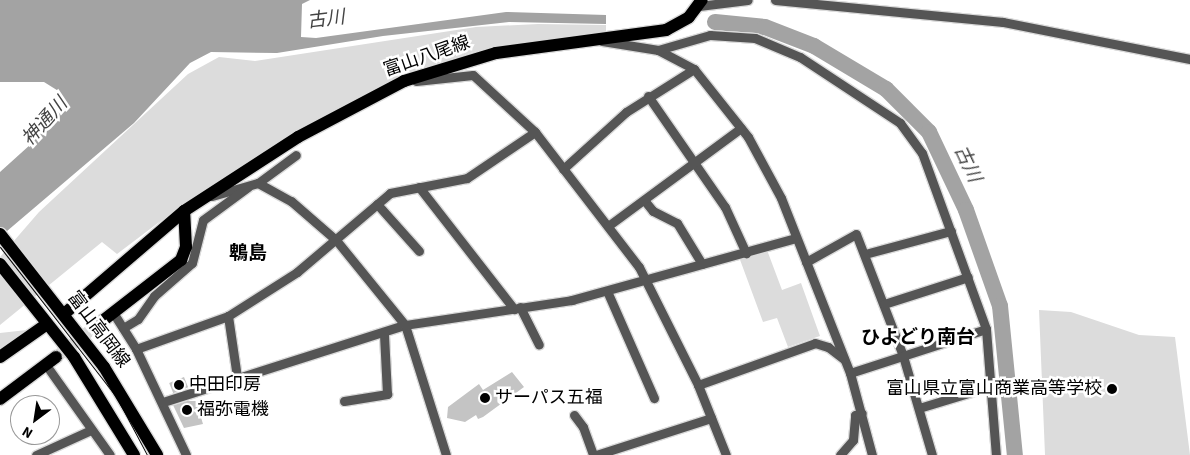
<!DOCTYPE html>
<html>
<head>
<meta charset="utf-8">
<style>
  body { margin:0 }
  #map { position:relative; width:1190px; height:455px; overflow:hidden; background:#fff; font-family:"Source Sans 3","Noto Sans JP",sans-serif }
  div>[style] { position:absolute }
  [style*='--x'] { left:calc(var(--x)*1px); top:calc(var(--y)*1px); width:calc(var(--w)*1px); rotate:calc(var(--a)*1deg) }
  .green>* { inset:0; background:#dcdcdc }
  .water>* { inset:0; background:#a3a3a3 }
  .river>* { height:16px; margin:-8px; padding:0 8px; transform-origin:8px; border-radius:8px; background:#a3a3a3 }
  .building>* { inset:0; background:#c4c4c4; transform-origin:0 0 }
  .primary-tunnel>* { height:12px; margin-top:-6px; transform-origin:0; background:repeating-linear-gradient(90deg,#d9d9d9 0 12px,transparent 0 18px) }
  .roads { filter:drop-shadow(1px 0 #dbdbdb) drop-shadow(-1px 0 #dbdbdb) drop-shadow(0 1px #dbdbdb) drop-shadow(0 -1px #dbdbdb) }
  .street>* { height:9px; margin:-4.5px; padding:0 4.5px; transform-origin:4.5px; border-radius:4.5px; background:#555 }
  .primary>* { height:12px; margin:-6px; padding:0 6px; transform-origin:6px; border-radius:6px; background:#000 }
  .tram>* { height:1px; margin:-0.5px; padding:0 0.5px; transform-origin:0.5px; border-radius:0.5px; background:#000 }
  .dots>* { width:14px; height:14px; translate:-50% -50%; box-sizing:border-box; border:2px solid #fff; border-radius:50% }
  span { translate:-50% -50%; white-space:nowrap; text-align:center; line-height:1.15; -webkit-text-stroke:5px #fff; paint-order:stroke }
  .street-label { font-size:18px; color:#000 }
  .poi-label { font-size:18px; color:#000 }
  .left { translate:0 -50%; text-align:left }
  .right { translate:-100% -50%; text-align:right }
  .water-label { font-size:19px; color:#444; font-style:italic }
  .neighbourhood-label { font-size:19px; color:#000; font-weight:700 }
  .north { position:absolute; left:10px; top:395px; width:50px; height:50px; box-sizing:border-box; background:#fff; border:1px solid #999; border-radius:50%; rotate:211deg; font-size:14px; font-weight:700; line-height:20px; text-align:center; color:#000 }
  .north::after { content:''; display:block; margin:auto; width:18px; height:22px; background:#000; clip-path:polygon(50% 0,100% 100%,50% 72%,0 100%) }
</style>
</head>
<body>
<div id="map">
  <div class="green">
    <div style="clip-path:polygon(538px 24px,606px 25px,606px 34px,474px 52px,403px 76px,283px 140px,158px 223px,117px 254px,102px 242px,0 325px,0 257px,39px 212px,188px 74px,219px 57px,255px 61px,476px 27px)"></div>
    <div style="clip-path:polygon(767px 250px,782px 290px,801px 283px,820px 336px,788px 347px,777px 318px,763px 322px,739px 257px)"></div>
    <div style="clip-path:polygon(1039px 310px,1071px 312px,1139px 335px,1175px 337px,1190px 455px,1045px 455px)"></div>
    <div style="clip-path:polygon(27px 330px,0 352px,0 333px)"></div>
  </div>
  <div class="water">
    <div style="clip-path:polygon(0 0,310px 0,302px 4px,301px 37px,316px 38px,506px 12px,606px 15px,606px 24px,509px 22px,383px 36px,277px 53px,211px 52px,190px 63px,134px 123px,0 237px,0 172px,31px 144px,60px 92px,44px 82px,0 82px)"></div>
  </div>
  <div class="river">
    <div style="--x:715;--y:22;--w:50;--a:5.7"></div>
    <div style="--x:765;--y:27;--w:53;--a:21.2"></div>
    <div style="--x:814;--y:46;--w:84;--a:30.8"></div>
    <div style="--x:886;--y:89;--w:61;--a:45"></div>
    <div style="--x:929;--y:132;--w:86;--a:64.6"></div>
    <div style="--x:966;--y:210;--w:102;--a:70.5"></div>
    <div style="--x:1000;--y:306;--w:150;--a:84.3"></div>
  </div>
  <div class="building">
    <div style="clip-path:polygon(512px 372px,524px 387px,483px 417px,478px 419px,476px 415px,465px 422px,447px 418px,448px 407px,479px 384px,483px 390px)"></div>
    <div style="left:184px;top:377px;width:11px;height:16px;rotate:68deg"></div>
    <div style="clip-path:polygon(187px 401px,196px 401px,203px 424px,184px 428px,173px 405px)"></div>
  </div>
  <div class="primary-tunnel">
    <div style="--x:56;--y:357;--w:51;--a:-37.8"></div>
  </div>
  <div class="roads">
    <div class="street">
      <div style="--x:775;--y:0;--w:229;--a:5.5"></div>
      <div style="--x:1003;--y:22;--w:191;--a:11.2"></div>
      <div style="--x:699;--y:6;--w:49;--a:-7"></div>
      <div style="--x:602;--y:41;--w:57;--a:9.1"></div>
      <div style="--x:658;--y:50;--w:41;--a:27.8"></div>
      <div style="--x:694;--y:69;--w:87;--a:51.5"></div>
      <div style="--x:748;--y:137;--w:69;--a:61.6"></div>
      <div style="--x:781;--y:198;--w:188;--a:68.5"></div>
      <div style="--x:850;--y:373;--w:85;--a:75"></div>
      <div style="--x:658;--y:50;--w:54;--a:-16.1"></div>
      <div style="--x:710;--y:35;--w:45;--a:3.8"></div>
      <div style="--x:755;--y:38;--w:49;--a:22.9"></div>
      <div style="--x:800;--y:57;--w:120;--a:33.4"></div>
      <div style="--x:900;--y:123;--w:37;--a:54"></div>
      <div style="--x:922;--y:153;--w:187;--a:70"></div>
      <div style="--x:986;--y:329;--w:126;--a:85.5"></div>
      <div style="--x:416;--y:81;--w:57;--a:-6"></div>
      <div style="--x:473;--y:75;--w:84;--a:42.6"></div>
      <div style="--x:535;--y:132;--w:170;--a:52.4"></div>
      <div style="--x:639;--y:267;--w:132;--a:63.4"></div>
      <div style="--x:698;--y:385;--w:75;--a:68.2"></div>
      <div style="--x:648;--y:96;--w:135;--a:55.3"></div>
      <div style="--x:725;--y:207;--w:51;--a:65.5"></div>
      <div style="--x:563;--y:169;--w:85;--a:-42.1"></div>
      <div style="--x:626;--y:112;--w:80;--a:-32.3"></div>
      <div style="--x:258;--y:183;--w:47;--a:-36.4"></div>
      <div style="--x:419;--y:187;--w:155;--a:52.1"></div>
      <div style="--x:212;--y:196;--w:48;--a:-15.8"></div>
      <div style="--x:258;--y:183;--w:38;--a:29"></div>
      <div style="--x:291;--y:201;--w:60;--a:40.9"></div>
      <div style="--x:336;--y:240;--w:109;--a:50.9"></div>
      <div style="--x:405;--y:325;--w:136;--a:72.5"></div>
      <div style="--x:644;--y:200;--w:14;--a:51"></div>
      <div style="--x:653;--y:211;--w:27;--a:27"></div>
      <div style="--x:677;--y:223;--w:48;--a:58.6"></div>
      <div style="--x:377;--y:204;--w:63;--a:48.2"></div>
      <div style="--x:608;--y:226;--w:165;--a:-36.4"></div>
      <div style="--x:865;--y:254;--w:89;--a:-15"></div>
      <div style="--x:806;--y:262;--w:57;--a:-29.2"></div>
      <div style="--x:856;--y:234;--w:131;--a:68.9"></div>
      <div style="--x:903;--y:356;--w:103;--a:73.7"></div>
      <div style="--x:607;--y:291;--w:117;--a:66.3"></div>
      <div style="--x:884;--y:304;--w:88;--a:-17.8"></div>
      <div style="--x:520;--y:307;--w:42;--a:63.4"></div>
      <div style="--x:114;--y:314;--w:41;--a:57.8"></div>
      <div style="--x:136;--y:349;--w:117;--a:64.7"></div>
      <div style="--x:228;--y:316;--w:82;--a:-32.5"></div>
      <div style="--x:297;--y:272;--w:122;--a:-40.3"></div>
      <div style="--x:390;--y:193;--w:78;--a:-11"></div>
      <div style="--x:467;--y:178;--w:82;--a:-34.1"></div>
      <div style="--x:123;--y:328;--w:17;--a:-31"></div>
      <div style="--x:138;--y:319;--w:28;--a:-55"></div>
      <div style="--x:154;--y:296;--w:50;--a:-41"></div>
      <div style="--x:192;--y:263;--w:44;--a:-75.7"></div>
      <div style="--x:203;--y:220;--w:56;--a:-36.3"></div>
      <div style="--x:136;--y:349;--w:98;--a:-19.7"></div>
      <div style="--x:228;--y:316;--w:62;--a:81.6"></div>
      <div style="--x:46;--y:365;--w:110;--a:54.6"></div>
      <div style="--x:850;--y:373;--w:143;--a:-17.9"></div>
      <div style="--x:698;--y:385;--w:124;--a:-19.7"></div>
      <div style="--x:815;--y:343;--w:14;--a:17"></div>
      <div style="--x:828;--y:347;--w:20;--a:37"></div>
      <div style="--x:344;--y:401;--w:44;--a:-9.2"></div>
      <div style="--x:387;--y:394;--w:60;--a:-92.9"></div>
      <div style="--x:163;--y:402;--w:254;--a:-17.7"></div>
      <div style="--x:405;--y:325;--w:169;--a:-8.5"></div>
      <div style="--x:572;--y:300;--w:231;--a:-15.5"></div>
      <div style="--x:919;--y:408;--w:75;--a:-17"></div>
      <div style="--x:574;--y:415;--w:15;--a:53"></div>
      <div style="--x:583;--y:427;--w:30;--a:70"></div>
      <div style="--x:36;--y:455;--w:60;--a:-24.4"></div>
      <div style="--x:596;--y:455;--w:121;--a:-17.8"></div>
      <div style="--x:840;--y:455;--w:20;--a:-49"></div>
      <div style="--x:853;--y:440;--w:25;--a:-85"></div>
      <div style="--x:855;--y:415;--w:7;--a:-16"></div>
    </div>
    <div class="primary">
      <div style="--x:0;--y:234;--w:169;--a:52"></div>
      <div style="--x:104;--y:367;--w:103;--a:58.9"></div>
      <div style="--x:0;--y:264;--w:119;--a:51.5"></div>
      <div style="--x:74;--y:357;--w:115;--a:58.5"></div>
      <div style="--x:64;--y:314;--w:158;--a:-40.6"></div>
      <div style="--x:184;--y:211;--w:136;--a:-33"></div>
      <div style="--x:298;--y:137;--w:120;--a:-27.8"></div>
      <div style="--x:404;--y:81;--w:96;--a:-16.9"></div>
      <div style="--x:496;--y:53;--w:172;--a:-7.7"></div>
      <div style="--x:666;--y:30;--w:26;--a:-29"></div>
      <div style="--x:689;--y:17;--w:21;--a:-53"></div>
      <div style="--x:96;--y:326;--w:108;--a:-37.8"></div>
      <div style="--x:181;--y:260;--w:14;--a:-69"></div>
      <div style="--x:186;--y:247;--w:36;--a:-93"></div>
      <div style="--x:0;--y:357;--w:57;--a:-35.1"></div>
      <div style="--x:0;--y:399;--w:70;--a:-36.9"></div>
    </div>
  </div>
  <div class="tram">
    <div style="--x:0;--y:247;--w:191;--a:52.2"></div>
    <div style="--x:117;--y:398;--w:64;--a:62.2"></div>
  </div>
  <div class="dots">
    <div style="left:179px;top:385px;background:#000"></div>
    <div style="left:1112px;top:389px;background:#000"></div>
    <div style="left:485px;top:398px;background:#000"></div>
    <div style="left:187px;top:410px;background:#000"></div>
  </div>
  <div class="street-label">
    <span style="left:427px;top:57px;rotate:-19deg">富山八尾線</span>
    <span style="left:98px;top:330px;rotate:53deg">富山高岡線</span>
  </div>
  <div class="poi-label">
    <span class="left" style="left:189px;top:385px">中田印房</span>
    <span class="right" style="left:1102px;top:389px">富山県立富山商業高等学校</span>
    <span class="left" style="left:495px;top:398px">サーパス五福</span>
    <span class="left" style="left:197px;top:410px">福弥電機</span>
  </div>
  <div class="water-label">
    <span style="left:326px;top:20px;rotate:-7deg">古川</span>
    <span style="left:45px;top:122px;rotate:-48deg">神通川</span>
    <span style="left:967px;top:164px;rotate:65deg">古川</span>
  </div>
  <div class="neighbourhood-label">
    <span style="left:248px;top:254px">鵯島</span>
    <span style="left:918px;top:338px">ひよどり南台</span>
  </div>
  <div class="north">N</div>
</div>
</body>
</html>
